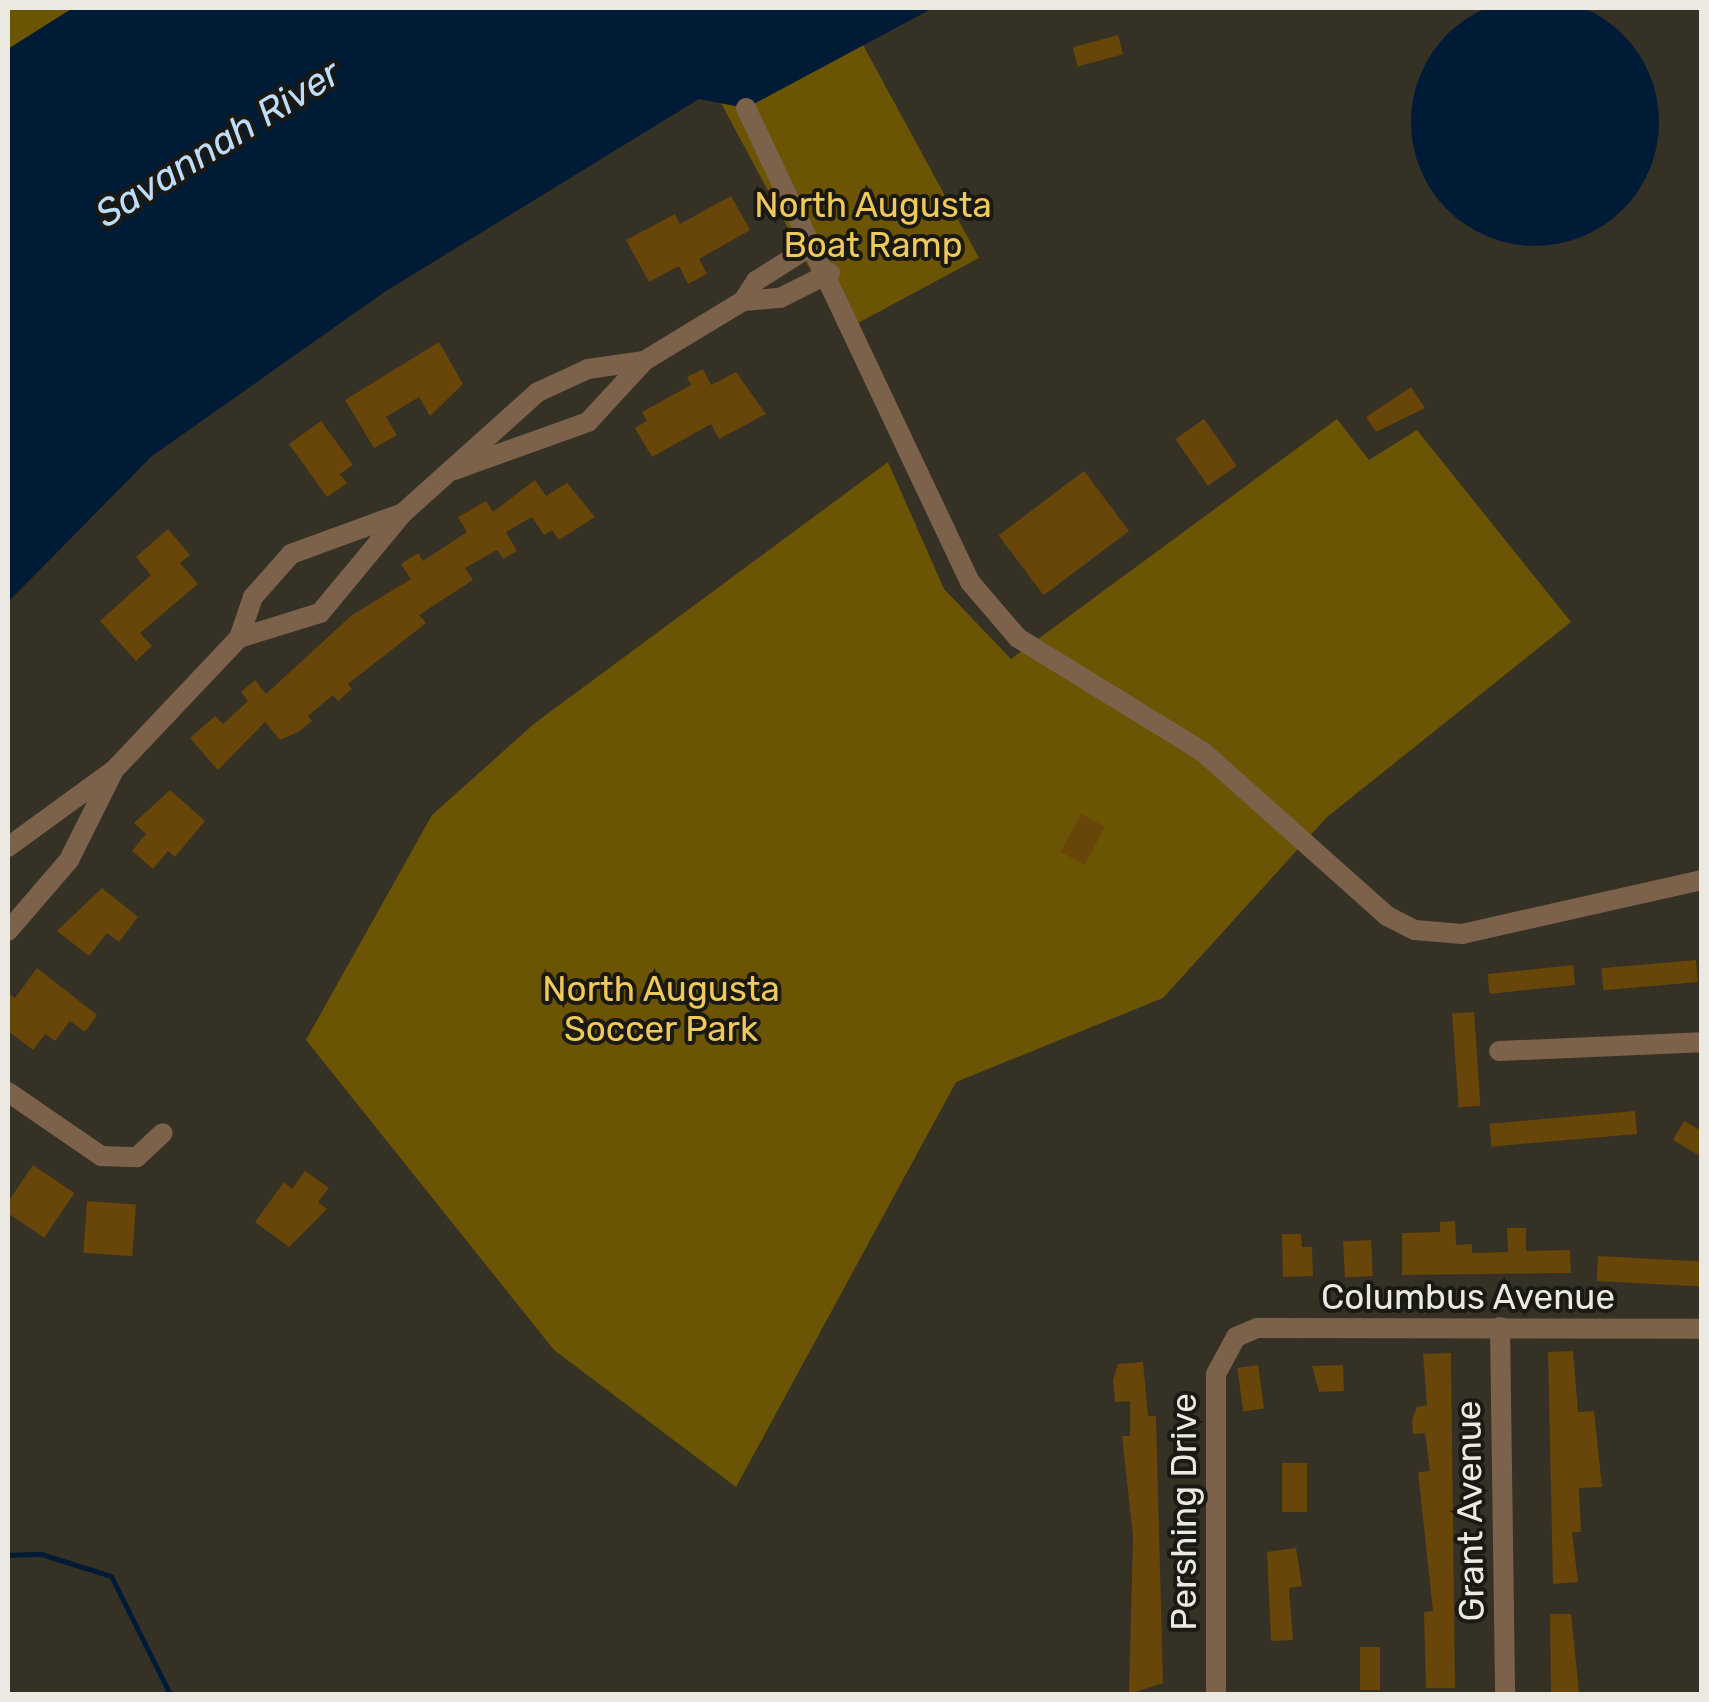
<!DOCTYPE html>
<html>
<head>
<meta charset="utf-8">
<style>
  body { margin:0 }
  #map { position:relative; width:1709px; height:1702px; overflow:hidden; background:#353125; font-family:Rubik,sans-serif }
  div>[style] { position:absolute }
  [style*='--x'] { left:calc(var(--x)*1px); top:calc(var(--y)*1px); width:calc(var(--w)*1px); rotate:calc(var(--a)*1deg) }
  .green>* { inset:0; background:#6b5504 }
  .water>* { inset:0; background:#001b36 }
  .round { border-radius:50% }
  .stream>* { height:5px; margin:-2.5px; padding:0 2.5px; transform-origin:2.5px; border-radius:2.5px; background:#001b36 }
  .building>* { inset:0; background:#684508; transform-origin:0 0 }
  .street>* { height:20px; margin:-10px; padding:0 10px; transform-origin:10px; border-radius:10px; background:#7c624b }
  span { translate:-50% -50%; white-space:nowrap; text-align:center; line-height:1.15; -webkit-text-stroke:8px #1b1913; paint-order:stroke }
  .park-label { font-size:35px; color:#efca5a }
  .street-label { font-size:35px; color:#ece9e2 }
  .water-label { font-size:38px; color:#beddfd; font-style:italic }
  .frame { position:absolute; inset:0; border:10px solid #ece9e2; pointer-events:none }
</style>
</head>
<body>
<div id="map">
  <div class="green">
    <div style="clip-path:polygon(8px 8px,73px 8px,8px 49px)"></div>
    <div style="clip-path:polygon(863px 45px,979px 258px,843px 331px,721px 103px,746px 108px)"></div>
    <div style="clip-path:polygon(1337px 419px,1369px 460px,1417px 430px,1571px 622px,1327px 817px,1163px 998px,956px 1082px,736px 1487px,554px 1350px,306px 1040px,432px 815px,535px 723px,888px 462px,944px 589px,1011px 659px)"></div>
  </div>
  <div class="water">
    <div class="round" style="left:1411px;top:-2px;width:248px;height:248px"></div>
    <div style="clip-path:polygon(73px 8px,933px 8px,746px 108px,699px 99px,386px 291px,152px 456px,8px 602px,8px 49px)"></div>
  </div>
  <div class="stream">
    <div style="--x:8;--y:1555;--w:33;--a:-2"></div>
    <div style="--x:41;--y:1554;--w:73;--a:17.4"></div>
    <div style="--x:111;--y:1576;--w:132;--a:63.4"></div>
  </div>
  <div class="building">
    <div style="left:1118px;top:35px;width:20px;height:47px;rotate:75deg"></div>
    <div style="clip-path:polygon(731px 196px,750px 230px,699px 259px,707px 274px,688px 284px,679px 266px,649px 282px,626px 240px,675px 214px,680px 224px)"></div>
    <div style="clip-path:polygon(439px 342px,463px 384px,430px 416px,419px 397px,386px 417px,397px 435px,374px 448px,345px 400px)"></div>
    <div style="clip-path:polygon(703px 369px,711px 385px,736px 372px,766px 414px,719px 439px,711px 424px,652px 457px,635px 428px,647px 421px,642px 412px,691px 385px,687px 377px)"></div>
    <div style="clip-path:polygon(1411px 387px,1425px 408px,1376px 432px,1366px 417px)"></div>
    <div style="left:1204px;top:419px;width:57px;height:35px;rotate:55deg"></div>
    <div style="clip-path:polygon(321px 421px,353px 465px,340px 474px,347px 483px,327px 497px,289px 444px)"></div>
    <div style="left:1084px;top:471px;width:75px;height:107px;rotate:53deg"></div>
    <div style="clip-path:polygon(535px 480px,546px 496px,567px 483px,595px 517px,559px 540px,552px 530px,544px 535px,532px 517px,506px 532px,517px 551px,503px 559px,497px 550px,465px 568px,473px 580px,419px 615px,426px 623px,348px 684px,352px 689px,338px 701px,333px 695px,308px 716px,312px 721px,298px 732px,280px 740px,265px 722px,218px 770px,190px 738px,215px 716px,223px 724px,248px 701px,241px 692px,255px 680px,266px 694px,352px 615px,411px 579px,401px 564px,418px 553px,423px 561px,467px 532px,458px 517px,486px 501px,493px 512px)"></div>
    <div style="clip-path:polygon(168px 529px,190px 555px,180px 563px,198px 584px,140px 633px,152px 646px,136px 661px,100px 621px,151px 575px,136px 557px)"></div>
    <div style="clip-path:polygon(170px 790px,205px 821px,175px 857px,168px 851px,153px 869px,132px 851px,146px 834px,134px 823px)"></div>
    <div style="left:1081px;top:814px;width:27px;height:43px;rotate:28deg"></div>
    <div style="clip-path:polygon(102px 888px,138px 917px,119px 942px,107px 933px,89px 956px,57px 931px)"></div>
    <div style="left:1696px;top:960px;width:22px;height:95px;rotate:85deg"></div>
    <div style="left:1573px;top:965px;width:20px;height:86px;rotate:84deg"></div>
    <div style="clip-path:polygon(37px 968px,97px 1015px,85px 1032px,70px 1021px,55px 1041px,45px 1034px,33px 1050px,8px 1031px,8px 993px,15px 998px)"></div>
    <div style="left:1474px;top:1012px;width:94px;height:22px;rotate:86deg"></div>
    <div style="left:1635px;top:1111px;width:23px;height:146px;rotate:85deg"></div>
    <div style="clip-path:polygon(1684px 1121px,1702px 1131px,1702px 1157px,1673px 1140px)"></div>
    <div style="left:33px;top:1165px;width:50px;height:54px;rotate:34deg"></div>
    <div style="clip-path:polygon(305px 1171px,329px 1188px,318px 1202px,327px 1209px,289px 1247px,255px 1222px,284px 1182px,292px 1189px)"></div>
    <div style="left:87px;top:1201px;width:49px;height:52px;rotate:4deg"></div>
    <div style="clip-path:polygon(1455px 1221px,1456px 1245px,1472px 1244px,1472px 1253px,1508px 1252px,1507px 1228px,1526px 1228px,1526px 1251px,1570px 1250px,1571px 1273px,1402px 1275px,1402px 1233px,1440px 1232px,1440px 1222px)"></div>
    <div style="clip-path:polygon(1282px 1234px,1301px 1234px,1302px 1247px,1312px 1247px,1313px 1276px,1283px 1277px)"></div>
    <div style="left:1371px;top:1240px;width:36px;height:28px;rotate:87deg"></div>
    <div style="left:1598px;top:1256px;width:104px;height:25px;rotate:3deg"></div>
    <div style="clip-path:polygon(1573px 1351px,1578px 1412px,1594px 1411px,1602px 1487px,1579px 1488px,1581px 1532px,1572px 1532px,1578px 1582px,1553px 1584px,1548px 1352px)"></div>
    <div style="clip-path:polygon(1451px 1353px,1455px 1688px,1426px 1688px,1424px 1612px,1433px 1611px,1418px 1472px,1430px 1471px,1425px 1433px,1413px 1434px,1412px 1420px,1417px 1407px,1427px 1405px,1423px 1354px)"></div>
    <div style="clip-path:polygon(1143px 1362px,1148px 1416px,1156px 1416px,1163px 1683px,1129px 1694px,1133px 1536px,1122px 1436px,1130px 1436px,1130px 1401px,1115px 1402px,1113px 1380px,1118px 1364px)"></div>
    <div style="left:1258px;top:1365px;width:44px;height:21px;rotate:82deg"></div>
    <div style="clip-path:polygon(1343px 1365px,1344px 1391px,1319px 1392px,1312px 1366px)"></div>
    <div style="left:1282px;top:1463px;width:25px;height:49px"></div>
    <div style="clip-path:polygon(1296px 1548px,1302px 1586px,1289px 1588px,1293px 1640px,1271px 1641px,1267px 1552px)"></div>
    <div style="clip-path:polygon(1550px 1614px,1571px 1614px,1579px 1692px,1551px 1694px)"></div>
    <div style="left:1360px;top:1647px;width:20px;height:43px"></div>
  </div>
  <div class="street">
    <div style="--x:746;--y:108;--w:524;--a:64.71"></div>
    <div style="--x:970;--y:582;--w:74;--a:49.4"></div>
    <div style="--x:1018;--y:638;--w:216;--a:31.6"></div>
    <div style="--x:1202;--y:751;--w:248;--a:41.7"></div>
    <div style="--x:1387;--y:916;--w:31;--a:27"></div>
    <div style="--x:1415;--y:930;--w:47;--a:4.9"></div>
    <div style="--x:1462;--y:934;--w:246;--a:-12.7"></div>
    <div style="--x:743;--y:301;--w:37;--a:-5"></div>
    <div style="--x:780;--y:298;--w:56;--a:-26.6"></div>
    <div style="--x:454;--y:470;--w:142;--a:-19.7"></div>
    <div style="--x:588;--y:422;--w:83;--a:-47.4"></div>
    <div style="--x:644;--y:361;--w:116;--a:-31.2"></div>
    <div style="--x:743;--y:301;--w:24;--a:-57"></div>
    <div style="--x:756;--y:281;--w:69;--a:-32.5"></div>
    <div style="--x:239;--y:638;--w:85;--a:-17.2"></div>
    <div style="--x:320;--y:613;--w:130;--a:-50.3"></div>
    <div style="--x:403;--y:513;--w:181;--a:-41.9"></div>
    <div style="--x:538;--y:392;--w:55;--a:-24.7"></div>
    <div style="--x:588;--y:369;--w:57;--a:-8.1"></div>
    <div style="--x:8;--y:847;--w:131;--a:-36"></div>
    <div style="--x:114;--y:770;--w:182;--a:-46.6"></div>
    <div style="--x:239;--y:638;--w:43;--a:-71.1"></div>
    <div style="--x:253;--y:597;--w:57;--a:-48.5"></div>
    <div style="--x:291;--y:554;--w:119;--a:-20.1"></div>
    <div style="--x:8;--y:931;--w:94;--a:-49.3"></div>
    <div style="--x:69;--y:860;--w:98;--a:-63.4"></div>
    <div style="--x:1499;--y:1051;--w:203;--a:-2.5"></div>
    <div style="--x:8;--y:1092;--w:113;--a:34.5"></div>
    <div style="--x:101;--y:1156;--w:36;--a:2"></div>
    <div style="--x:137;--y:1157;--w:35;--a:-43"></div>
    <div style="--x:1500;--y:1327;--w:367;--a:89.2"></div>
    <div style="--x:1216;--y:1694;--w:320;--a:-90"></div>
    <div style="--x:1216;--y:1374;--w:42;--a:-61.6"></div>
    <div style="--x:1236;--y:1337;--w:23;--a:-23"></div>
    <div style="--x:1257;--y:1328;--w:445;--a:0.1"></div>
  </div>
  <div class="park-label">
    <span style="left:873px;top:225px">North Augusta<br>Boat Ramp</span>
    <span style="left:661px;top:1009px">North Augusta<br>Soccer Park</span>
  </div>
  <div class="street-label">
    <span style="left:1468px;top:1297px">Columbus Avenue</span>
    <span style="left:1470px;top:1511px;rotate:-91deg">Grant Avenue</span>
    <span style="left:1184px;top:1512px;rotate:-90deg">Pershing Drive</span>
  </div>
  <div class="water-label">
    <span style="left:218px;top:144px;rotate:-32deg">Savannah River</span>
  </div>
  <div class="frame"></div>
</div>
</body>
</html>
